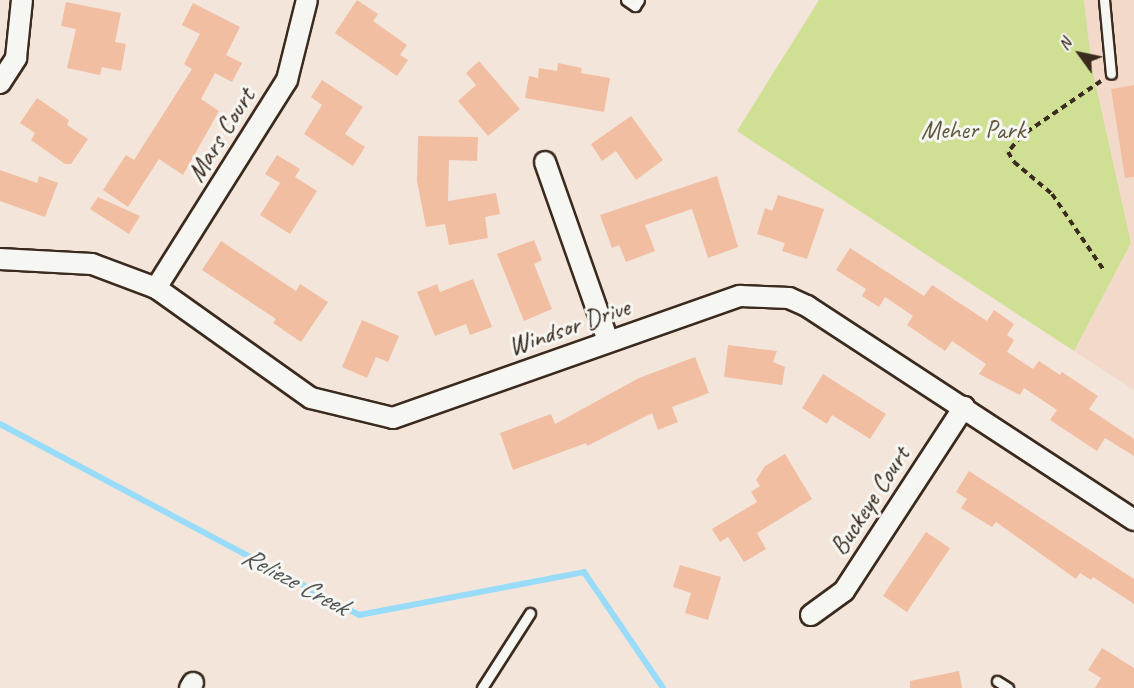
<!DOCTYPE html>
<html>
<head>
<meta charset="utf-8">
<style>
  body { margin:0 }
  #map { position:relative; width:1134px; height:688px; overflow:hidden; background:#f4e5da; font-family:Caveat,sans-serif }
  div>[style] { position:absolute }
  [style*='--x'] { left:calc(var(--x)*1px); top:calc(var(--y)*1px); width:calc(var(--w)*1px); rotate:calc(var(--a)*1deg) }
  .built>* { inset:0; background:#f3d9c9 }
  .green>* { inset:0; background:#cfe095 }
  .stream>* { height:6px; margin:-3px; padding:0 3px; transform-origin:3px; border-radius:3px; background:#98dcfa }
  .building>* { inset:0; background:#f1bea2; transform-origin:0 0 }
  .path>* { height:4px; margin-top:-2px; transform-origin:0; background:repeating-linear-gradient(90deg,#3b2a1e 0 6px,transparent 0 10.5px) }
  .roads { filter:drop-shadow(2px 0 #3b2a1e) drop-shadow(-2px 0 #3b2a1e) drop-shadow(0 2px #3b2a1e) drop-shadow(0 -2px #3b2a1e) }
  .lane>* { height:9px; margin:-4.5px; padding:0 4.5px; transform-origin:4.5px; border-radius:4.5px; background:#f6f6f2 }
  .street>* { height:20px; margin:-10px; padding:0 10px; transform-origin:10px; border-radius:10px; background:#f6f6f2 }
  span { translate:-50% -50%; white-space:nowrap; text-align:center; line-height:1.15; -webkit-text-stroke:6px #f6f6f2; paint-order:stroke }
  .park-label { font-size:26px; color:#60583c }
  .street-label { font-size:26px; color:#3b2a1e }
  .water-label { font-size:27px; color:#525655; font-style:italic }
  .north { position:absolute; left:1050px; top:24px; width:60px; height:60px; -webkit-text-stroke:4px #f6f6f2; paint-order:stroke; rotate:303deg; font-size:16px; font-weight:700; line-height:24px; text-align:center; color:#3b2a1e }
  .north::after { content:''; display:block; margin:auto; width:21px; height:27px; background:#3b2a1e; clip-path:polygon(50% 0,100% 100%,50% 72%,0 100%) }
</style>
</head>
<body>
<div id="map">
  <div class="built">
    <div style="clip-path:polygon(1084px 0,1134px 0,1134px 390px,1074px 351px,1131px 243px,1092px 68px)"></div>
  </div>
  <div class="green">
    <div style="clip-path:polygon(819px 0,1084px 0,1092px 68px,1131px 243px,1074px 351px,737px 131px)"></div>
  </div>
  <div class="stream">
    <div style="--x:0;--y:424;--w:407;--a:28"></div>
    <div style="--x:359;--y:615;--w:229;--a:-10.8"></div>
    <div style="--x:584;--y:572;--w:140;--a:55.7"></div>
  </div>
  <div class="building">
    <div style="clip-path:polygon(357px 0,378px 14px,373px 21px,407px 45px,400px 55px,408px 60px,397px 76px,335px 33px)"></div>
    <div style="clip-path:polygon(66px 2px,121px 13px,115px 42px,126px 44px,121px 71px,102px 67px,100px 75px,67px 68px,76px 29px,61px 26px)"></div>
    <div style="clip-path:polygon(193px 3px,240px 27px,226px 55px,242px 63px,232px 82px,215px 73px,201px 99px,219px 111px,183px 175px,159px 159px,128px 207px,103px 190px,126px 155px,134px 160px,192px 69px,184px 64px,200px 34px,182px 25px)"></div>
    <div style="clip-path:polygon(479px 61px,520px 109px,488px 136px,458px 101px,476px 85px,466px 73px)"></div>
    <div style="clip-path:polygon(558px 63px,582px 68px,581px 73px,610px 78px,604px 112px,525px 98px,529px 76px,538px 78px,539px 68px,557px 71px)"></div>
    <div style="clip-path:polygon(322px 80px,363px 107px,345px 134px,365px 147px,353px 166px,304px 134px,322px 105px,311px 97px)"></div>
    <div style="clip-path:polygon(1134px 85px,1134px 177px,1125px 178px,1111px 89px)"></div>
    <div style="clip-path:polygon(37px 98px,69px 120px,67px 125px,88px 139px,71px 164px,65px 164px,31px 140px,35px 133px,20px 123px)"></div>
    <div style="clip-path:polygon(631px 116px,663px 160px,636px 180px,616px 151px,602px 161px,591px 144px)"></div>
    <div style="clip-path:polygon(418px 136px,478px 137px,477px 161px,449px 160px,448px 201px,496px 193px,500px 214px,485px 217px,488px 238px,449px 245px,445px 224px,426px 227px,417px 181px)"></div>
    <div style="clip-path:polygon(277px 155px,300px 169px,295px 177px,317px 191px,290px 234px,260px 215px,280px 183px,265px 174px)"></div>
    <div style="clip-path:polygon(0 170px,37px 183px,39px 176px,58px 183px,45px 217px,0 201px)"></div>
    <div style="clip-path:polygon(717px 176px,738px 247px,708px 258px,692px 209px,645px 225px,655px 251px,626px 262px,619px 245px,612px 248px,600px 215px)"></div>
    <div style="clip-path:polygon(778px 195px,824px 209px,807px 259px,782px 251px,785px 243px,757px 234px,765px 208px,772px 211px)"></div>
    <div style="clip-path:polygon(98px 197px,140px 216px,129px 234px,90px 209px)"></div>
    <div style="clip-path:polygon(534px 240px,542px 260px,534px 264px,552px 309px,524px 321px,497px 254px)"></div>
    <div style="clip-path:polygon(221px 241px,296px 291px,300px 284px,328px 302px,301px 342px,273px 323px,276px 319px,202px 270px)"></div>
    <div style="clip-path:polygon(850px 248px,924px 296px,932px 285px,987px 321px,994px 310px,1014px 324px,1007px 335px,1014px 340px,1007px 352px,1033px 369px,1039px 361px,1060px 375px,1062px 372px,1098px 396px,1089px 409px,1134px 439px,1134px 456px,1105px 438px,1097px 451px,1050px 420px,1057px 410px,1024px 388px,1020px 395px,979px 374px,986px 364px,952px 341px,945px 351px,907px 325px,913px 316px,885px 297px,879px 307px,862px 296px,866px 289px,836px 270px)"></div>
    <div style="clip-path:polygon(473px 279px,492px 327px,470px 335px,466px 324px,435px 336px,417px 292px,437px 284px,440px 292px)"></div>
    <div style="clip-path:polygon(362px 320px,399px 336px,388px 362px,376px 357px,367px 378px,342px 367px)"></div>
    <div style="clip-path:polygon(728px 345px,777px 351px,773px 362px,785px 367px,782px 385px,724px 377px)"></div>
    <div style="clip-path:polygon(695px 357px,709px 393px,672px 407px,678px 422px,658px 430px,652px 413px,587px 446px,586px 443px,513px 470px,500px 433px,551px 414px,555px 424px,639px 378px)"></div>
    <div style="clip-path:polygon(823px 374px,886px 414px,870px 439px,832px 415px,827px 424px,802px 408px)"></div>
    <div style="clip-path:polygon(785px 454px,812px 499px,757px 533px,766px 549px,744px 562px,728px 537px,720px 542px,712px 529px,757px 502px,751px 492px,760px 486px,756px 480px,765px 466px)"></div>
    <div style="clip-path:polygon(969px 471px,1134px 579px,1134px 604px,1093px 577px,1091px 580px,1080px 573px,1076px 579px,996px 522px,992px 527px,961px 508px,967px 499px,956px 492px)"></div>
    <div style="left:926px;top:532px;width:29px;height:77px;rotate:34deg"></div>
    <div style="clip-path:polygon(680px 565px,721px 577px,708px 620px,685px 613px,691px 593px,673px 587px)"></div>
    <div style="clip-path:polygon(1102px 648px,1134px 668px,1134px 688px,1095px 688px,1101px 678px,1088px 670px)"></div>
    <div style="clip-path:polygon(959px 671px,962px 688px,910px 688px,910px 681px)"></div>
  </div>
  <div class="path">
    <div style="--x:1101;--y:81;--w:97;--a:145.5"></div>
    <div style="--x:1021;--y:136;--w:21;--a:129"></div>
    <div style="--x:1008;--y:152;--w:12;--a:59"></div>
    <div style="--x:1014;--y:162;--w:50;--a:40.1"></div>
    <div style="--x:1052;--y:194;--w:94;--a:55.8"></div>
  </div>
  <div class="roads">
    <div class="lane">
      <div style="--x:626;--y:0;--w:11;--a:34"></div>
      <div style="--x:635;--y:6;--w:7;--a:-56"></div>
      <div style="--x:1104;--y:0;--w:74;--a:84.6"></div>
      <div style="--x:997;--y:681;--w:13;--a:32"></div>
      <div style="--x:482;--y:688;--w:89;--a:-57.4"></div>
    </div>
    <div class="street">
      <div style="--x:0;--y:83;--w:30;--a:-57"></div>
      <div style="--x:16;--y:58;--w:58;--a:-84.1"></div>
      <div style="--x:545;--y:162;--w:190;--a:70.6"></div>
      <div style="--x:0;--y:259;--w:92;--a:3.1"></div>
      <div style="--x:92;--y:264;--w:68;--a:20.6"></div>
      <div style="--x:156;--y:288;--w:190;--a:35.4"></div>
      <div style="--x:311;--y:398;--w:84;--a:13.7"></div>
      <div style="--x:393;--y:418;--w:368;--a:-19.4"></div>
      <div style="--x:740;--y:296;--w:49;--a:2.3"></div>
      <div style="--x:789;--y:298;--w:20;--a:24"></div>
      <div style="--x:807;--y:306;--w:391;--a:33.2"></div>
      <div style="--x:156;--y:288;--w:246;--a:-57.8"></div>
      <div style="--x:287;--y:80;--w:82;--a:-76"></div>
      <div style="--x:811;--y:615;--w:41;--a:-36"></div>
      <div style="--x:844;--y:591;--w:220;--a:-56.9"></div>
      <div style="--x:190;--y:688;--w:6;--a:-59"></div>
    </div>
  </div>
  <div class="park-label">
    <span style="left:973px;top:130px">Meher Park</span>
  </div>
  <div class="street-label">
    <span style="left:221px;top:135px;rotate:-58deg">Mars Court</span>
    <span style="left:569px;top:327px;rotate:-19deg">Windsor Drive</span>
    <span style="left:870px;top:501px;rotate:-57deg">Buckeye Court</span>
  </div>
  <div class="water-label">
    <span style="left:295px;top:581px;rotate:28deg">Relieze Creek</span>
  </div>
  <div class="north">N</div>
</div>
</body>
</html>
